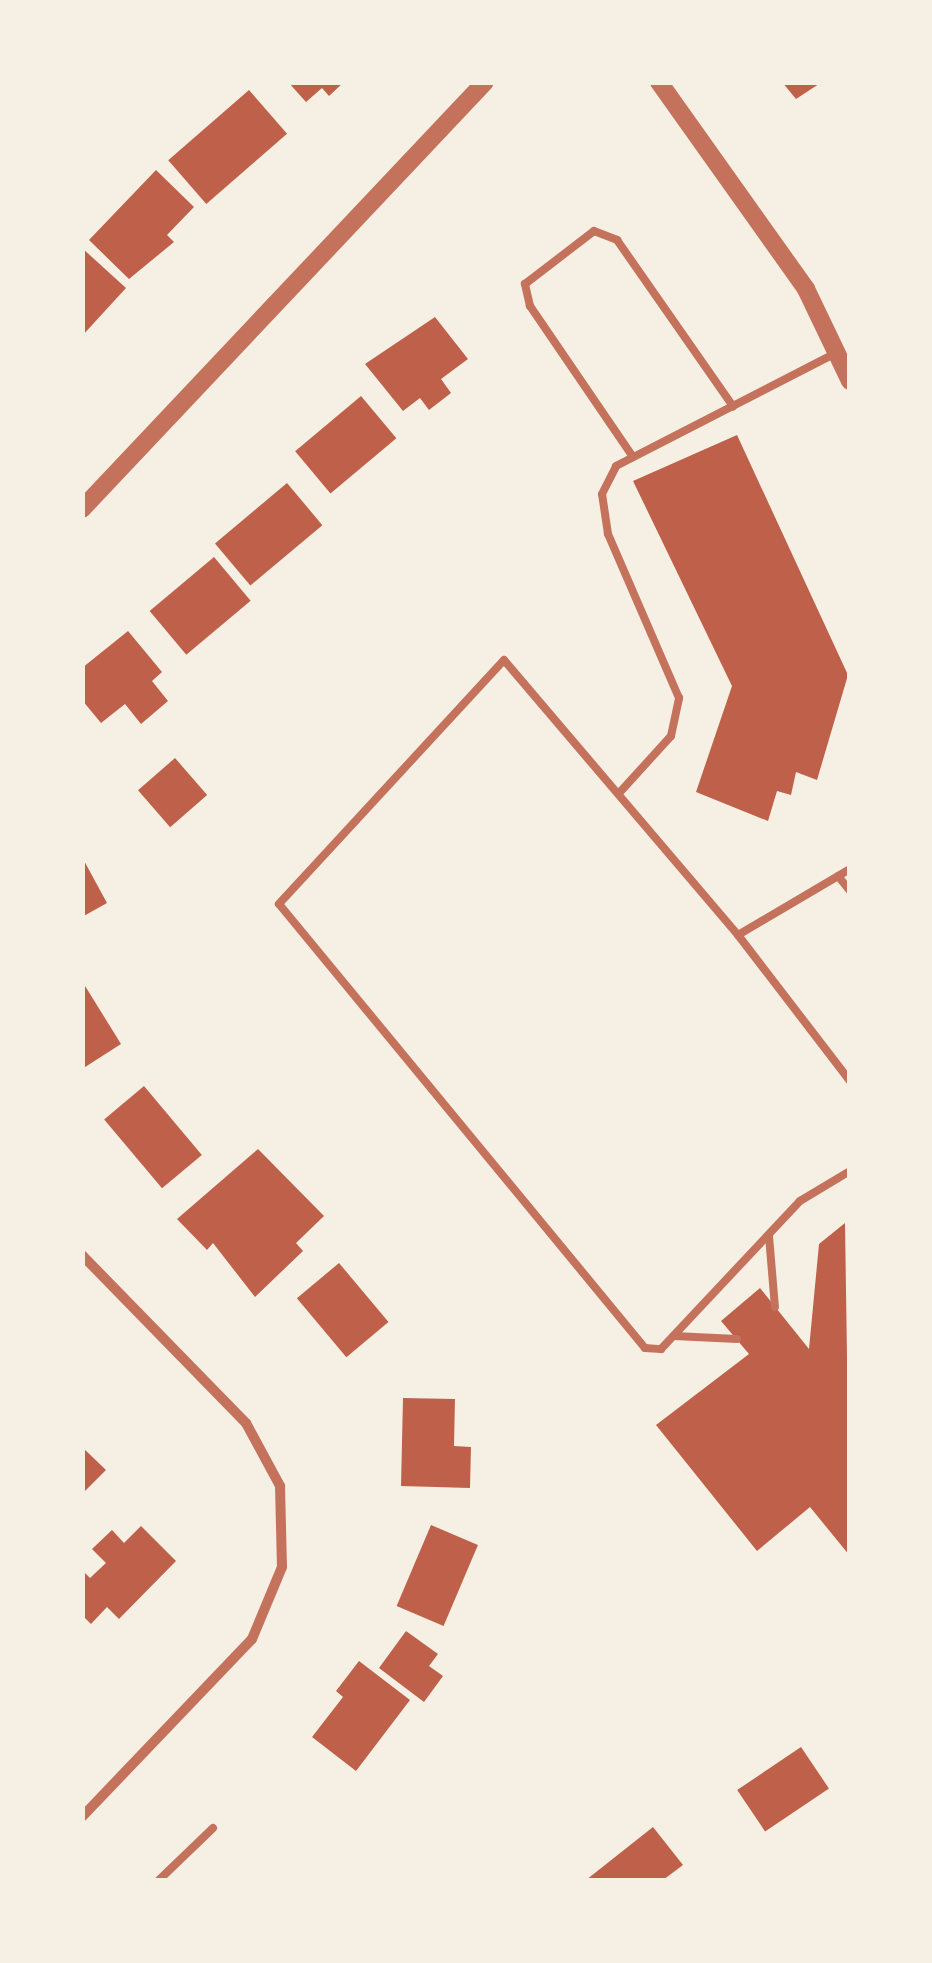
<!DOCTYPE html>
<html>
<head>
<meta charset="utf-8">
<style>
  body { margin:0 }
  #map { position:relative; width:932px; height:1963px; overflow:hidden; background:#f6efe4; font-family:Barlow,sans-serif }
  div>[style] { position:absolute }
  [style*='--x'] { left:calc(var(--x)*1px); top:calc(var(--y)*1px); width:calc(var(--w)*1px); rotate:calc(var(--a)*1deg) }
  .building>* { inset:0; background:#bf614a; transform-origin:0 0 }
  .service>* { height:8px; margin:-4px; padding:0 4px; transform-origin:4px; border-radius:4px; background:#c5725c }
  .minor>* { height:10px; margin:-5px; padding:0 5px; transform-origin:5px; border-radius:5px; background:#c5725c }
  .tertiary>* { height:18px; margin:-9px; padding:0 9px; transform-origin:9px; border-radius:9px; background:#c5725c }
  span { translate:-50% -50%; white-space:nowrap; text-align:center; line-height:1.15; -webkit-text-stroke:10px #f6efe4; paint-order:stroke }
  .frame { position:absolute; inset:0; border:85px solid #f6efe4; pointer-events:none }
</style>
</head>
<body>
<div id="map">
  <div class="building">
    <div style="clip-path:polygon(288px 82px,344px 82px,329px 96px,322px 88px,306px 102px)"></div>
    <div style="clip-path:polygon(782px 82px,822px 82px,796px 99px)"></div>
    <div style="left:249px;top:90px;width:58px;height:107px;rotate:49deg"></div>
    <div style="clip-path:polygon(156px 170px,194px 207px,167px 235px,174px 242px,129px 279px,89px 240px)"></div>
    <div style="clip-path:polygon(82px 248px,126px 288px,82px 336px)"></div>
    <div style="clip-path:polygon(435px 317px,468px 359px,441px 379px,451px 393px,429px 410px,420px 398px,403px 411px,365px 364px)"></div>
    <div style="left:361px;top:396px;width:55px;height:86px;rotate:50deg"></div>
    <div style="clip-path:polygon(737px 435px,848px 675px,817px 780px,796px 772px,791px 795px,777px 791px,768px 821px,696px 792px,732px 686px,633px 481px)"></div>
    <div style="left:287px;top:483px;width:55px;height:94px;rotate:50deg"></div>
    <div style="left:214px;top:557px;width:57px;height:84px;rotate:50deg"></div>
    <div style="clip-path:polygon(128px 631px,162px 672px,152px 681px,168px 701px,141px 724px,125px 704px,101px 723px,82px 700px,82px 668px)"></div>
    <div style="left:175px;top:758px;width:49px;height:49px;rotate:49deg"></div>
    <div style="clip-path:polygon(82px 857px,107px 903px,82px 917px)"></div>
    <div style="clip-path:polygon(82px 981px,121px 1044px,82px 1069px)"></div>
    <div style="left:144px;top:1086px;width:90px;height:52px;rotate:50deg"></div>
    <div style="clip-path:polygon(258px 1149px,324px 1216px,296px 1243px,303px 1251px,255px 1297px,213px 1243px,207px 1250px,177px 1219px)"></div>
    <div style="clip-path:polygon(845px 1223px,850px 1556px,810px 1507px,757px 1551px,656px 1425px,749px 1354px,721px 1321px,760px 1288px,809px 1349px,819px 1244px)"></div>
    <div style="left:339px;top:1263px;width:77px;height:55px;rotate:50deg"></div>
    <div style="clip-path:polygon(403px 1398px,455px 1399px,454px 1446px,471px 1447px,470px 1488px,401px 1486px)"></div>
    <div style="clip-path:polygon(82px 1447px,106px 1470px,82px 1494px)"></div>
    <div style="left:431px;top:1525px;width:51px;height:88px;rotate:23deg"></div>
    <div style="clip-path:polygon(141px 1526px,176px 1561px,119px 1619px,107px 1607px,91px 1624px,82px 1615px,82px 1570px,90px 1578px,106px 1563px,92px 1549px,112px 1530px,124px 1543px)"></div>
    <div style="clip-path:polygon(406px 1631px,438px 1654px,429px 1666px,443px 1676px,424px 1702px,379px 1668px)"></div>
    <div style="clip-path:polygon(359px 1661px,410px 1700px,356px 1771px,312px 1737px,343px 1697px,336px 1691px)"></div>
    <div style="left:801px;top:1747px;width:50px;height:77px;rotate:56deg"></div>
    <div style="clip-path:polygon(653px 1827px,683px 1865px,663px 1880px,586px 1880px)"></div>
  </div>
  <div class="service">
    <div style="--x:633;--y:457;--w:183;--a:-124.3"></div>
    <div style="--x:530;--y:306;--w:23;--a:-103"></div>
    <div style="--x:525;--y:284;--w:87;--a:-37.5"></div>
    <div style="--x:594;--y:231;--w:25;--a:21"></div>
    <div style="--x:617;--y:240;--w:203;--a:55.1"></div>
    <div style="--x:621;--y:791;--w:74;--a:-47.7"></div>
    <div style="--x:671;--y:736;--w:39;--a:-78"></div>
    <div style="--x:679;--y:698;--w:179;--a:-113.4"></div>
    <div style="--x:608;--y:534;--w:40;--a:-98.5"></div>
    <div style="--x:602;--y:494;--w:31;--a:-63"></div>
    <div style="--x:616;--y:466;--w:247;--a:-27.2"></div>
    <div style="--x:850;--y:869;--w:130;--a:149.5"></div>
    <div style="--x:738;--y:935;--w:361;--a:-130.4"></div>
    <div style="--x:504;--y:660;--w:332;--a:132.7"></div>
    <div style="--x:279;--y:904;--w:575;--a:50.5"></div>
    <div style="--x:645;--y:1348;--w:16;--a:4"></div>
    <div style="--x:661;--y:1349;--w:203;--a:-46.8"></div>
    <div style="--x:800;--y:1201;--w:58;--a:-31"></div>
    <div style="--x:838;--y:876;--w:19;--a:51"></div>
    <div style="--x:738;--y:935;--w:184;--a:52.5"></div>
    <div style="--x:769;--y:1236;--w:71;--a:85.2"></div>
    <div style="--x:674;--y:1336;--w:63;--a:2.7"></div>
    <div style="--x:159;--y:1880;--w:75;--a:-43.9"></div>
  </div>
  <div class="minor">
    <div style="--x:82;--y:1255;--w:235;--a:45.7"></div>
    <div style="--x:246;--y:1423;--w:72;--a:61.6"></div>
    <div style="--x:280;--y:1486;--w:81;--a:88.6"></div>
    <div style="--x:282;--y:1567;--w:78;--a:112.6"></div>
    <div style="--x:252;--y:1639;--w:246;--a:133.7"></div>
  </div>
  <div class="tertiary">
    <div style="--x:659;--y:82;--w:254;--a:54.6"></div>
    <div style="--x:806;--y:289;--w:102;--a:64.4"></div>
    <div style="--x:82;--y:509;--w:587;--a:-46.66"></div>
  </div>
  <div class="frame"></div>
</div>
</body>
</html>
